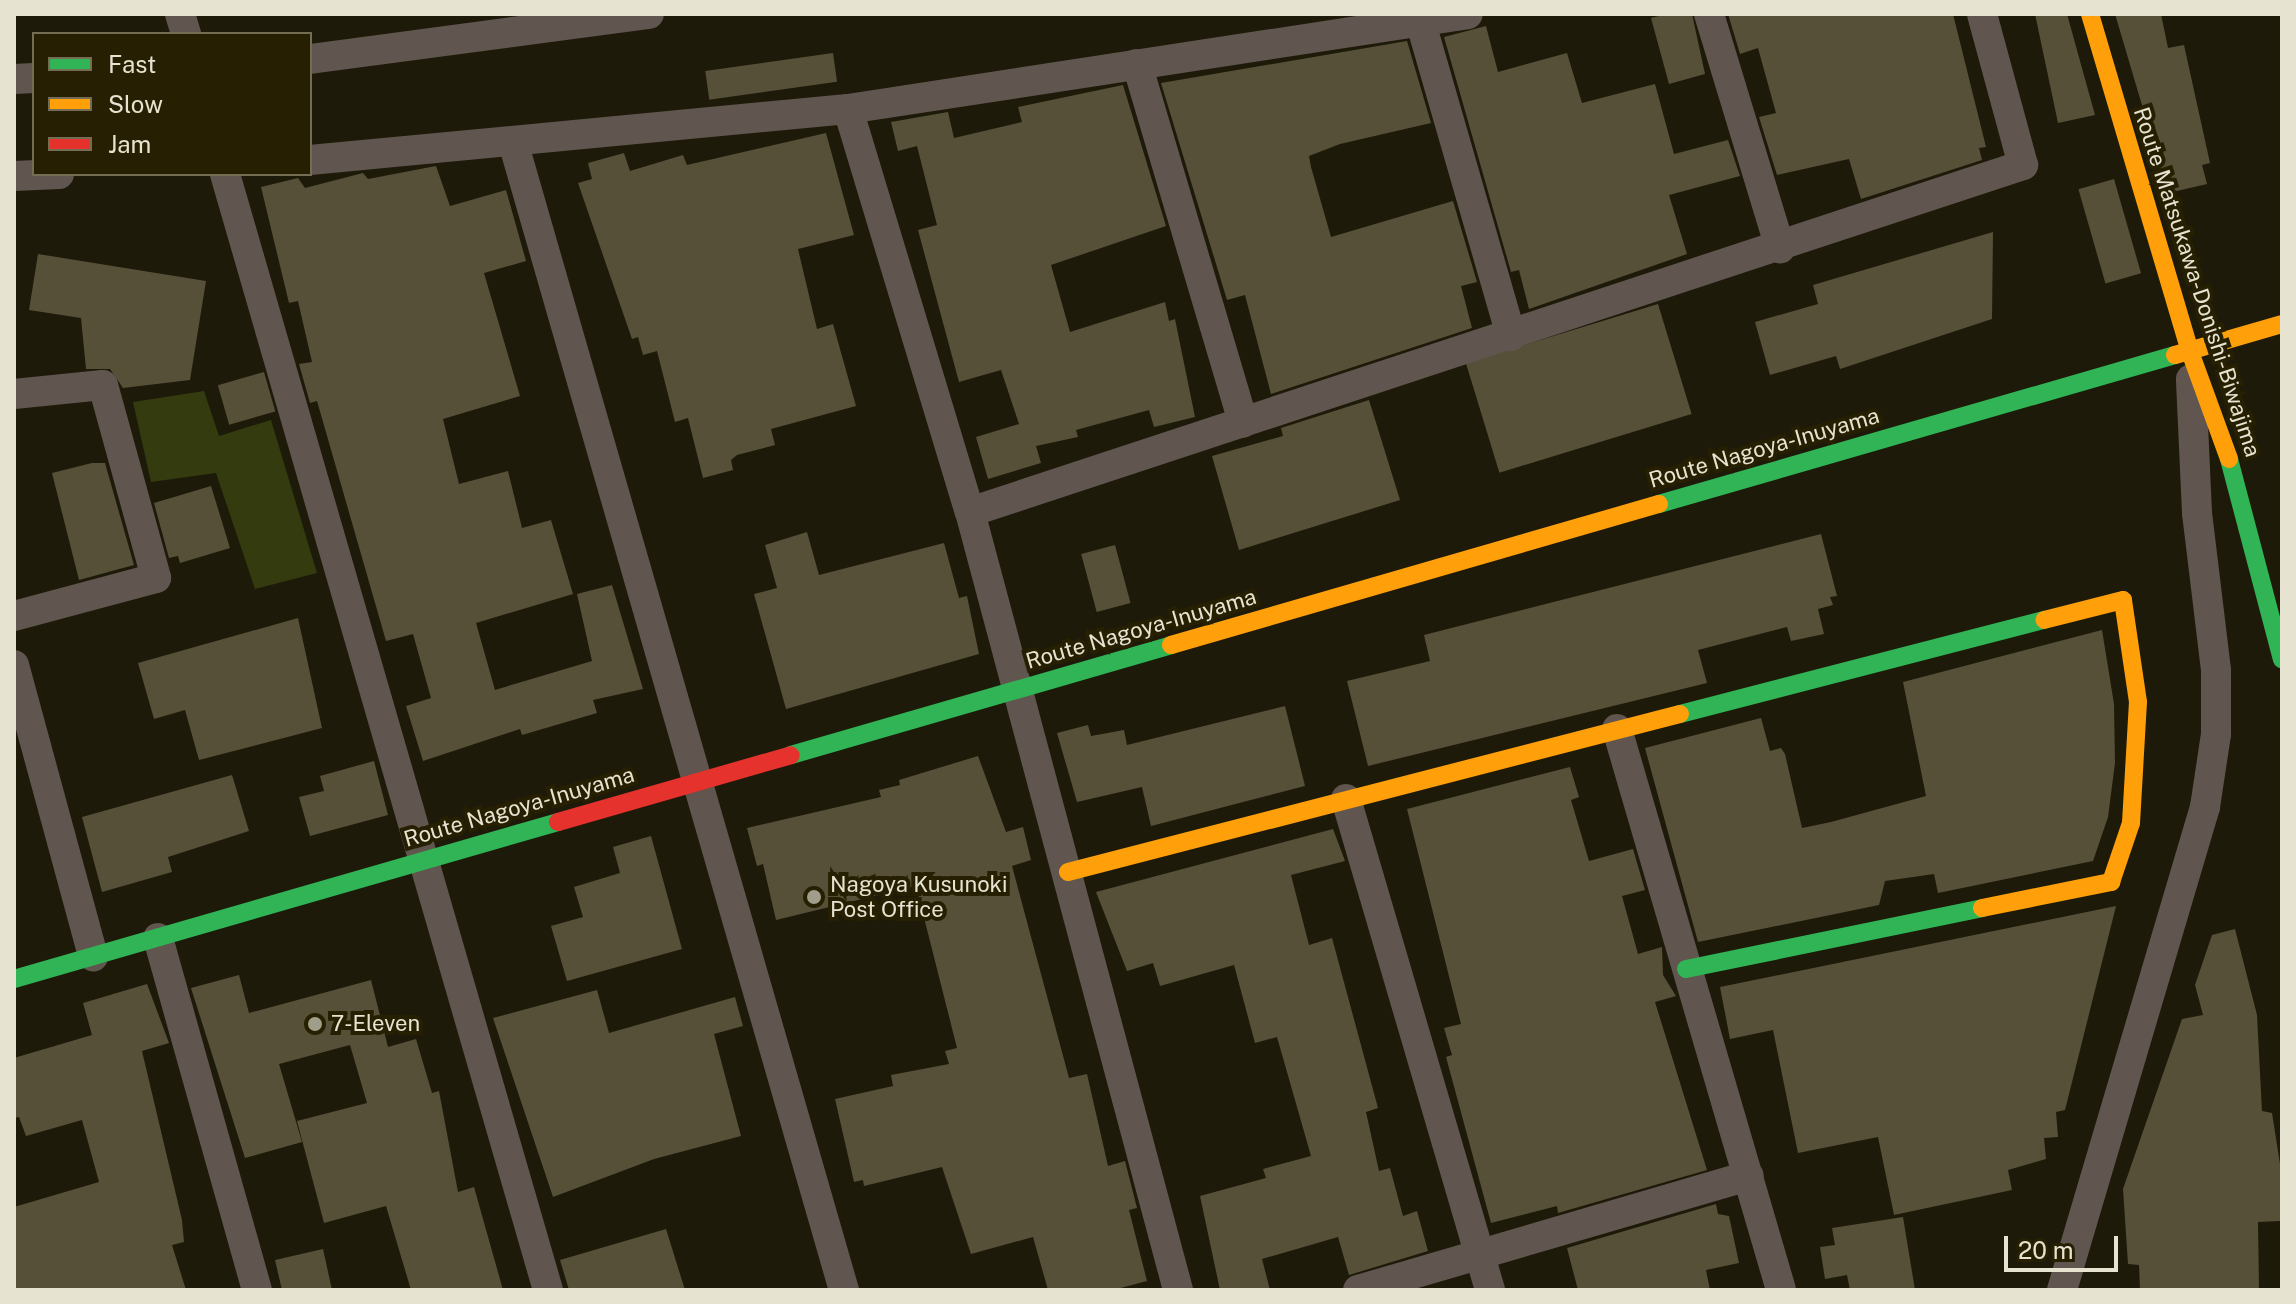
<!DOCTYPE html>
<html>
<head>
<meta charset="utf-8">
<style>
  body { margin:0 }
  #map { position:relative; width:2296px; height:1304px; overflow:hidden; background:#1e1a09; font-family:"Public Sans",sans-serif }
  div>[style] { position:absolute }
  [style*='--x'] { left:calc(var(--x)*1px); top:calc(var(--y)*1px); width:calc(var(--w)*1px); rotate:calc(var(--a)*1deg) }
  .green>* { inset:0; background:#333b0f }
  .building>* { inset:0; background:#565038; transform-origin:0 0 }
  .street>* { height:30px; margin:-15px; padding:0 15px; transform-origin:15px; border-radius:15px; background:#60564f }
  .fast>* { height:18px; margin:-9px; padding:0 9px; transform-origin:9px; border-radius:9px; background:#30b455 }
  .slow>* { height:18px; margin:-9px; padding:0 9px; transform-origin:9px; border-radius:9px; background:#ff9f0a }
  .jam>* { height:18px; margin:-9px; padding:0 9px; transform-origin:9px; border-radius:9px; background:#e5322d }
  .dots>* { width:22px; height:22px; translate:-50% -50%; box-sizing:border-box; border:4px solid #261f01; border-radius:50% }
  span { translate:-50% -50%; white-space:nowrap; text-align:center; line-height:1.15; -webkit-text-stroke:8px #261f01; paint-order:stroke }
  .street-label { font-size:22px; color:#e6e3d1 }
  .poi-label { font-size:22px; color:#e6e3d1 }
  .left { translate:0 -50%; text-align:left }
  .frame { position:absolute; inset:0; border:16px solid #e6e3d1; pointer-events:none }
  .legend { position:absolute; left:32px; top:32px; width:280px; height:144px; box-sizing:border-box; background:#261f01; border:2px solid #736d54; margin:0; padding:10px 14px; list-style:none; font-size:24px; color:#e6e3d1 }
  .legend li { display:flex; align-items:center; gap:16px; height:40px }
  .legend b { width:40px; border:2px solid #736d54 }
  .scale { position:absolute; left:2004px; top:1236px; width:114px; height:36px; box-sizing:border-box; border:4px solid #e6e3d1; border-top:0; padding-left:10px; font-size:24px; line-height:28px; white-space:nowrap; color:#e6e3d1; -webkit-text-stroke:6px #261f01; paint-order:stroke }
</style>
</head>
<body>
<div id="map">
  <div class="green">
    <div style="clip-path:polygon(204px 391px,219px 436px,271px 420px,317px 573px,255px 589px,216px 473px,151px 482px,133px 402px)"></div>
  </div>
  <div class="building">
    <div style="clip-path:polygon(1667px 14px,1692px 14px,1705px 74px,1669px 84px,1651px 18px)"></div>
    <div style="clip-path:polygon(1728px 14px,1953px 14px,1986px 147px,1979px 148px,1982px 160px,1861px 199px,1849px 159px,1777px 175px,1759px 117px,1776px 113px,1758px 48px,1740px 54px)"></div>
    <div style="clip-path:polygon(2035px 14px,2067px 14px,2095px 115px,2058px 123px)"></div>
    <div style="clip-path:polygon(2115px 14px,2161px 14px,2168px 48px,2184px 45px,2210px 163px,2202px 165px,2207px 184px,2168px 193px)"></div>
    <div style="clip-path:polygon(1486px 26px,1498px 72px,1567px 53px,1582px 103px,1655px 84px,1674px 154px,1728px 140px,1740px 176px,1669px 195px,1687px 254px,1529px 309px,1519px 270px,1511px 272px,1444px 37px)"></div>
    <div style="clip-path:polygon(1407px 41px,1431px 123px,1340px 144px,1309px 156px,1311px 167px,1331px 237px,1453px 201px,1477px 282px,1461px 286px,1472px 328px,1271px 394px,1245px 295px,1227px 300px,1161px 83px)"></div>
    <div style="left:833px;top:53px;width:29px;height:129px;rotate:82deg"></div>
    <div style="clip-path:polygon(1123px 85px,1166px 226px,1051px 265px,1070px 332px,1165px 302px,1169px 321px,1175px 319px,1195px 417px,1154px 427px,1149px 410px,1076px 430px,1078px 437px,1036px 446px,1041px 463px,988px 479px,976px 437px,1019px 424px,1001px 370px,959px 382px,918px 230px,937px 225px,917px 146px,898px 151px,891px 122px,948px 112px,954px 138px,1022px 122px,1018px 107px)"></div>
    <div style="clip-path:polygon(826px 133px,854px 235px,798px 249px,817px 329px,833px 324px,856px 406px,771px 429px,775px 445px,737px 455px,731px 460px,733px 470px,703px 478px,688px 418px,675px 422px,657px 351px,643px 355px,638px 337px,632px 339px,578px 183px,592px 179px,588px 163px,624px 153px,630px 171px,683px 155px,687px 165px)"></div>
    <div style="clip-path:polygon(436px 166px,450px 206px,506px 190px,526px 261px,484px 273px,520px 396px,443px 419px,459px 484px,508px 471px,522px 528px,551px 520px,573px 594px,476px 623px,495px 690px,592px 661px,577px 594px,612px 585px,643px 689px,593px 700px,597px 713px,522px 735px,520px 729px,423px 761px,406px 706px,431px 698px,413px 634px,386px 641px,317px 401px,310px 403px,299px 364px,312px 362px,298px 301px,289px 303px,261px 187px,298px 178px,305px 188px,363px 173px,368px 179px)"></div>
    <div style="left:2114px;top:179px;width:98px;height:37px;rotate:74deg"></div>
    <div style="clip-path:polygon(1993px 232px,1992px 319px,1840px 369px,1836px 356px,1770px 375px,1755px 322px,1818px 304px,1813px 285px)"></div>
    <div style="clip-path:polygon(38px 254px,206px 281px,190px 380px,123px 388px,110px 369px,86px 369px,81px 318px,29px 310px)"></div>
    <div style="left:1658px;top:304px;width:115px;height:201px;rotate:73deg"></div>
    <div style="left:264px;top:372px;width:41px;height:48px;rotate:74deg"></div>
    <div style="clip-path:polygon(1369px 400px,1400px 500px,1239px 550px,1212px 456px,1283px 436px,1281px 428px)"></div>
    <div style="clip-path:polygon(92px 463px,105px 463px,134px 565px,79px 580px,52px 473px)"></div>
    <div style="clip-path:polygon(211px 486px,230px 548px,180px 563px,178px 556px,169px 558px,154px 503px)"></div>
    <div style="clip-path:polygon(807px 532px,819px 575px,944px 543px,959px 598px,967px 596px,979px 654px,786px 709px,754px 594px,777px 588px,765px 545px)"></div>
    <div style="clip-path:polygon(1821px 534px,1837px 596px,1830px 597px,1833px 605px,1818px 609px,1824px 634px,1791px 641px,1787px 627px,1698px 650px,1707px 683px,1368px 766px,1347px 681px,1430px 661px,1424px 635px)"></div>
    <div style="left:1115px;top:545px;width:60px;height:35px;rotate:75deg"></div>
    <div style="clip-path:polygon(298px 618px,322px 728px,199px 760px,185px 710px,154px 719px,138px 663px)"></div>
    <div style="clip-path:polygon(2102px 630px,2114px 704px,2115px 763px,2108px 817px,2093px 861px,1938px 893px,1934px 874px,1885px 881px,1879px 905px,1698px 942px,1645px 748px,1761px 718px,1770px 751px,1781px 748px,1785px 754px,1802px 828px,1831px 822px,1926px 796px,1903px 682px)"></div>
    <div style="clip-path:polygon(1285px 706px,1305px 786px,1151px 826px,1142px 787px,1077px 802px,1057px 733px,1088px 725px,1091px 736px,1124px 730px,1127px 745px)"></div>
    <div style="clip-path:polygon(978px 756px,1006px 832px,1023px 827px,1031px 860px,1012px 866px,1069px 1078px,1087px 1074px,1108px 1166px,1125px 1161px,1137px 1208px,1129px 1210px,1147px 1281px,1113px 1290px,1048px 1290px,1033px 1237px,971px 1254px,942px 1167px,864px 1186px,863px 1180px,854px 1182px,835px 1099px,893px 1086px,891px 1075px,949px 1064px,945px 1051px,957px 1048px,916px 886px,776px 920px,763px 864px,757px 866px,747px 828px,881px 797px,879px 790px,900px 785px,899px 780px)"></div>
    <div style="clip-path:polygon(374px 761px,388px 815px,310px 836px,299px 797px,324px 791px,320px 776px)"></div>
    <div style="clip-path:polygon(1570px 767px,1579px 797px,1571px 800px,1589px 861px,1633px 849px,1645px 890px,1622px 896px,1638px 954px,1662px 947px,1663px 975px,1676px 996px,1655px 1002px,1707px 1170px,1558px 1213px,1557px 1206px,1491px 1223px,1446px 1057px,1452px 1055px,1444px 1028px,1461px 1024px,1407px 809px)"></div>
    <div style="clip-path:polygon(232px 775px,249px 831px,168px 857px,172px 872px,102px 892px,82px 817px)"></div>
    <div style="clip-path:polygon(1333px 829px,1345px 861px,1291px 875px,1309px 945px,1332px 938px,1378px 1108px,1366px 1112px,1379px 1171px,1390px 1168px,1403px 1216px,1417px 1211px,1428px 1251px,1349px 1275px,1338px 1237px,1262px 1259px,1270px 1290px,1220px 1290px,1200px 1196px,1266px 1178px,1263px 1169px,1311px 1156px,1277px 1037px,1255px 1043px,1234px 965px,1160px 986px,1153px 963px,1127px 971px,1096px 892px)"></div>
    <div style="clip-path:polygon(651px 836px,682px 949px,567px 981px,551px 926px,583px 917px,574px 887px,620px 873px,613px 847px)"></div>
    <div style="clip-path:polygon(2116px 906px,2065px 1110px,2056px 1112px,2058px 1137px,2044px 1138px,2046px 1159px,2008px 1170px,2012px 1190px,1894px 1215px,1878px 1137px,1798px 1153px,1773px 1030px,1730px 1039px,1720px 987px)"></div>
    <div style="clip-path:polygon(2235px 929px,2257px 1015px,2262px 1111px,2272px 1113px,2280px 1164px,2280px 1221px,2258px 1222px,2259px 1290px,2140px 1290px,2139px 1265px,2128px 1264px,2123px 1189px,2182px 1019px,2203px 1015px,2195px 985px,2212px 935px)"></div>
    <div style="clip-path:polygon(239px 975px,249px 1013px,371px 980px,388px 1047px,416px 1039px,432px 1093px,439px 1091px,458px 1192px,474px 1187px,503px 1290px,411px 1290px,386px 1206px,324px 1223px,297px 1121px,367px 1103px,350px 1045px,279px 1064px,302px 1142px,245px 1158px,191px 988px)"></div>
    <div style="clip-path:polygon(147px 984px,169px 1043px,142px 1051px,182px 1220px,184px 1242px,172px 1245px,186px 1290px,14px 1290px,14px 1207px,99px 1182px,82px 1120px,26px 1136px,19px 1117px,14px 1118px,14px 1058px,92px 1035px,83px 1003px)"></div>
    <div style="clip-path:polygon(597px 990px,609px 1033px,735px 997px,743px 1026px,714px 1034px,741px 1136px,654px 1159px,553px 1197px,493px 1018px)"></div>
    <div style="clip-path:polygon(1716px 1204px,1718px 1214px,1729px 1216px,1739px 1263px,1706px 1270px,1710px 1290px,1578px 1290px,1567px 1248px)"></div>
    <div style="clip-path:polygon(1903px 1217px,1915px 1290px,1850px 1290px,1847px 1275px,1825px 1279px,1820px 1247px,1835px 1245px,1832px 1228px)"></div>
    <div style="clip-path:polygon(666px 1229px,685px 1290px,569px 1290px,560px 1260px)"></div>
    <div style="clip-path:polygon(323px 1249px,332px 1290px,282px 1290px,275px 1260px)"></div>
  </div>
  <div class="street">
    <div style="--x:180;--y:14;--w:21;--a:73"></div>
    <div style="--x:1709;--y:14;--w:245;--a:73.1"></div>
    <div style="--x:1420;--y:20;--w:329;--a:73.9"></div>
    <div style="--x:310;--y:59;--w:342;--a:-7.6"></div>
    <div style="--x:1137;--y:64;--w:374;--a:73.5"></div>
    <div style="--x:14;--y:79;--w:20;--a:-3"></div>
    <div style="--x:848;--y:109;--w:421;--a:73.2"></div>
    <div style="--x:970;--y:512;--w:805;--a:75.03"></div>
    <div style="--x:513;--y:142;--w:1195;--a:73.92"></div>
    <div style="--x:310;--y:160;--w:540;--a:-5.42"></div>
    <div style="--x:848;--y:109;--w:627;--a:-8.71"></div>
    <div style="--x:225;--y:174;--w:1162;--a:73.86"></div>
    <div style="--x:14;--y:176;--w:45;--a:-2.5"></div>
    <div style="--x:14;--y:394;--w:89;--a:-5.8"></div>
    <div style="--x:103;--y:385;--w:200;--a:74.6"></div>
    <div style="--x:156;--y:578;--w:147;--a:165"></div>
    <div style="--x:970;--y:512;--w:1109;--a:-18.24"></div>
    <div style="--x:2023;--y:165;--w:156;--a:-105.2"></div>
    <div style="--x:14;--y:665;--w:302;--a:74.8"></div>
    <div style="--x:1617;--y:729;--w:584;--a:73.7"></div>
    <div style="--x:1346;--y:799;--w:512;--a:73.65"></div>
    <div style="--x:158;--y:938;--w:366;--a:74.3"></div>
    <div style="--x:1358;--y:1290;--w:407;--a:-16.3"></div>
    <div style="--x:2062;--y:1290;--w:504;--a:-73.51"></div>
    <div style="--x:2205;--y:807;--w:74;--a:-81.4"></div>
    <div style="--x:2216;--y:734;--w:64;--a:-90"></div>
    <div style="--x:2216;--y:670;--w:158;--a:-96.9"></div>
    <div style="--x:2197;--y:513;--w:134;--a:-92.6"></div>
  </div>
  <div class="fast">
    <div style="--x:2229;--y:459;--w:207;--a:75.2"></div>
    <div style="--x:1659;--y:504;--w:537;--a:-16.11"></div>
    <div style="--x:1680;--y:714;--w:376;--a:-14.5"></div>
    <div style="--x:791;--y:755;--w:396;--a:-16.1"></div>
    <div style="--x:1686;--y:969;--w:302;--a:-11.6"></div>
    <div style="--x:14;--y:979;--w:566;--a:-16.1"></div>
  </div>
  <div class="slow">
    <div style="--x:2090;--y:14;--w:349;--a:73.5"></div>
    <div style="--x:2189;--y:349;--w:117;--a:70"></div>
    <div style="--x:2175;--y:355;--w:111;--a:-16.2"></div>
    <div style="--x:1171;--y:645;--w:508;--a:-16.12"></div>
    <div style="--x:1068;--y:872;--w:632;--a:-14.48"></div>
    <div style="--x:1982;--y:908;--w:132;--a:-11.4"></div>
    <div style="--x:2111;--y:882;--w:62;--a:-71.3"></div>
    <div style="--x:2131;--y:823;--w:121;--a:-86.7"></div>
    <div style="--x:2138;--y:702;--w:103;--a:-98.4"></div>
    <div style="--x:2123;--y:600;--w:81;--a:165.8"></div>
  </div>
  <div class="jam">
    <div style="--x:558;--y:822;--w:242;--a:-16"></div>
  </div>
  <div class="dots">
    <div style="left:814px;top:897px;background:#a09d8b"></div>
    <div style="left:315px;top:1024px;background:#a09d8b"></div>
  </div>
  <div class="street-label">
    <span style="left:2197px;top:282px;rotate:72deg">Route Matsukawa-Donishi-Biwajima</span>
    <span style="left:1764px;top:448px;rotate:-16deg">Route Nagoya-Inuyama</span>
    <span style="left:1141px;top:629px;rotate:-16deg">Route Nagoya-Inuyama</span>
    <span style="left:519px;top:807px;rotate:-16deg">Route Nagoya-Inuyama</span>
  </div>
  <div class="poi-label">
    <span class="left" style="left:830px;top:897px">Nagoya Kusunoki<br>Post Office</span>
    <span class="left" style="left:331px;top:1024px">7-Eleven</span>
  </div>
  <div class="frame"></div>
  <ul class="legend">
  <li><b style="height:10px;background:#30b455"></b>Fast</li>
  <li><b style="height:10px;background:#ff9f0a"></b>Slow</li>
  <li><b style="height:10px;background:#e5322d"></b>Jam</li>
  </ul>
  <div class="scale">20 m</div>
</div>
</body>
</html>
